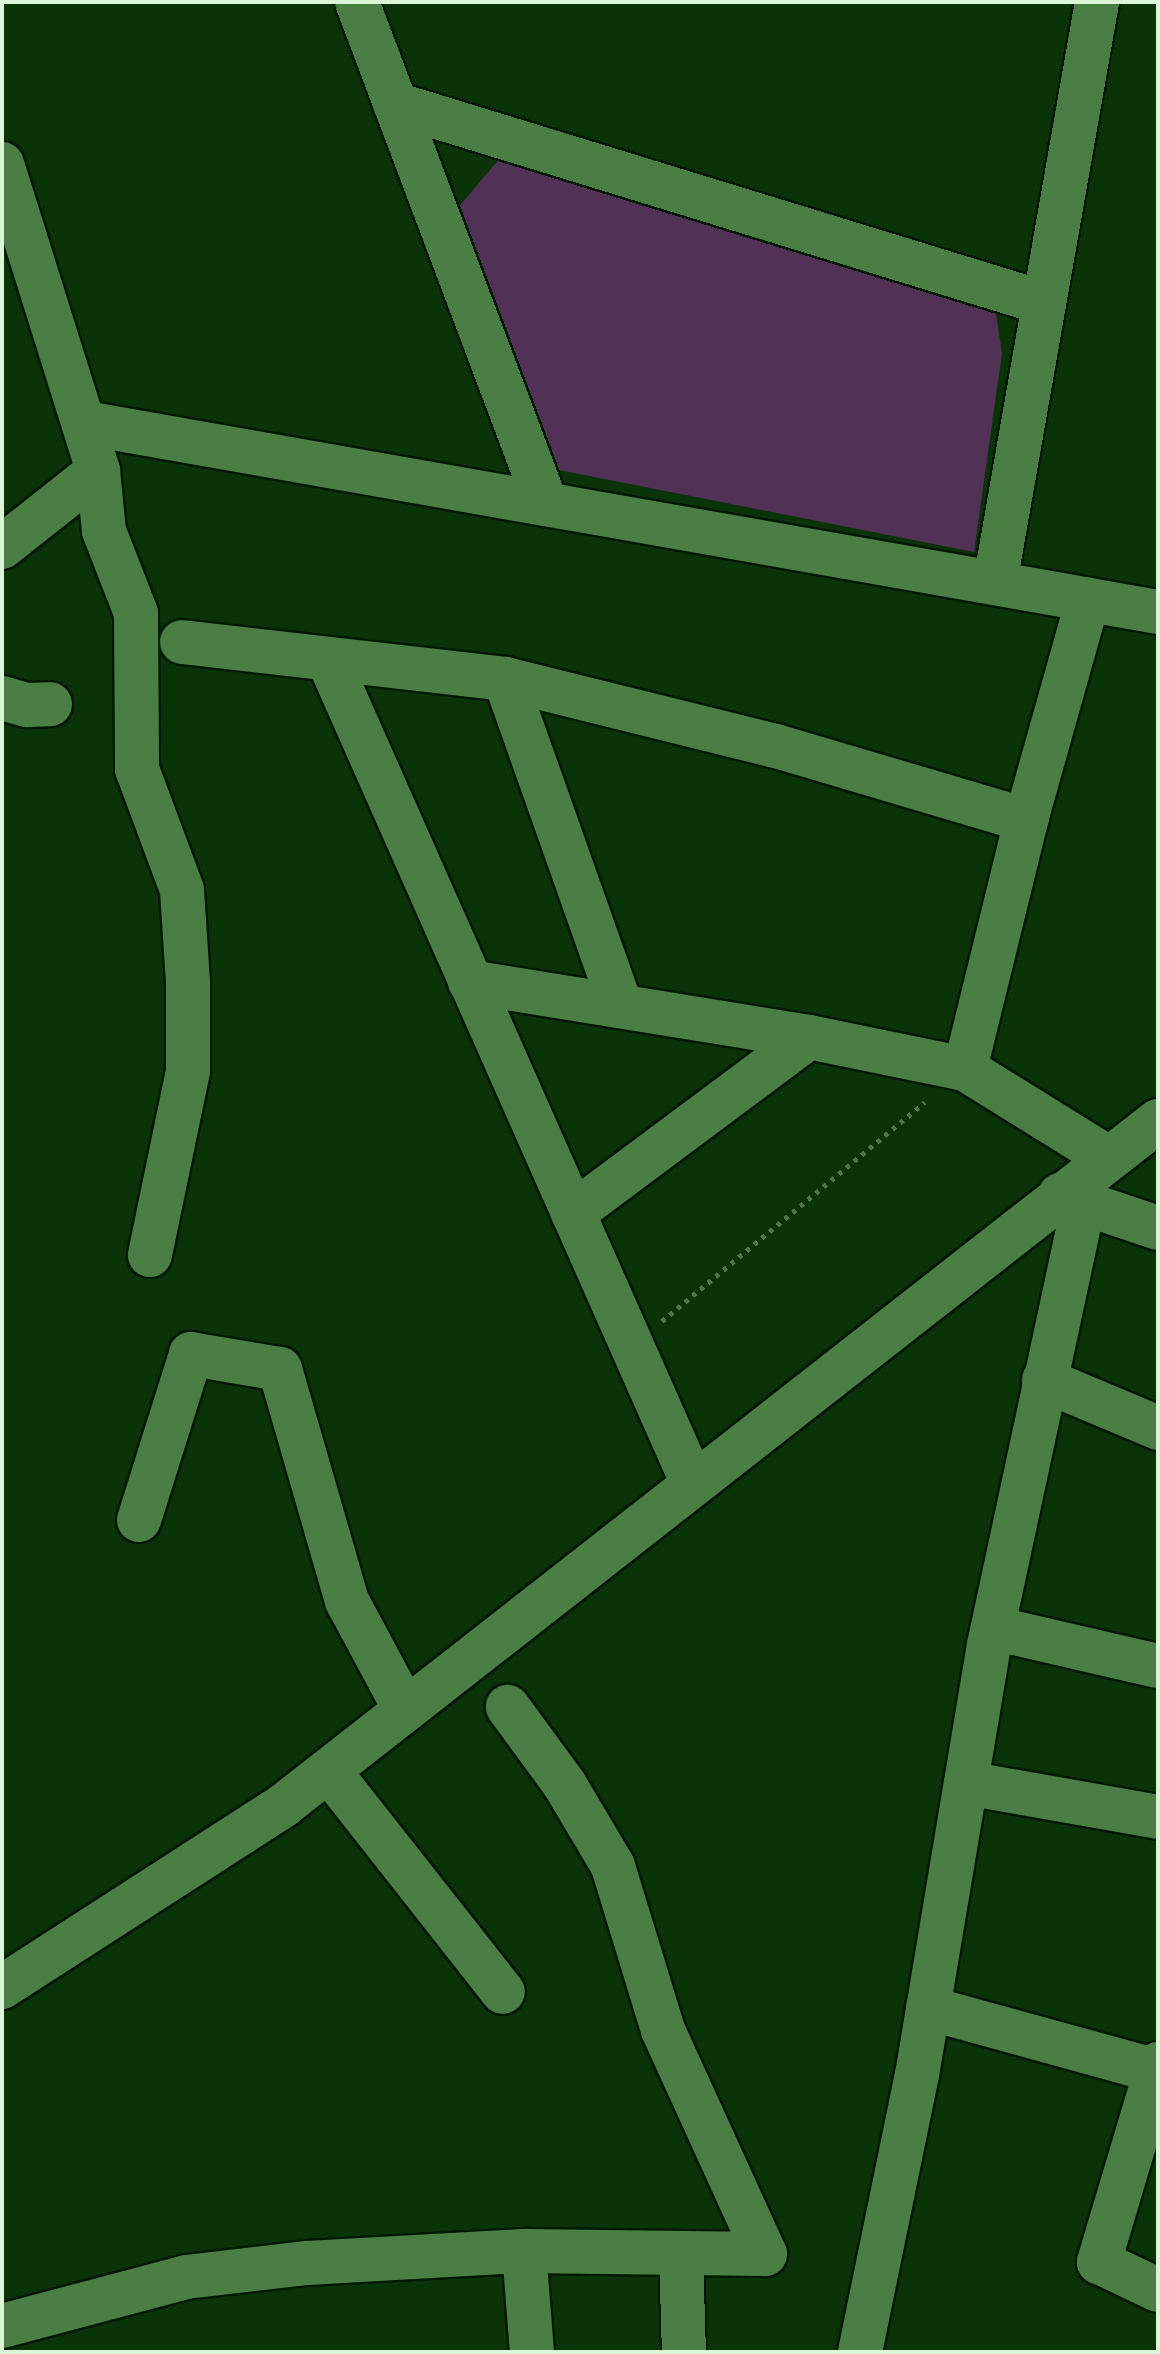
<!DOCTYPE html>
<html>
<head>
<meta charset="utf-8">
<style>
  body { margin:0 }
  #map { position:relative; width:1160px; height:2354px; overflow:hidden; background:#0b3308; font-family:"DM Sans",sans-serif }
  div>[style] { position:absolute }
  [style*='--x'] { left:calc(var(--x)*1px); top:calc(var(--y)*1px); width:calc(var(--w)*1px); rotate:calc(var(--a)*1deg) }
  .green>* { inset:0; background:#523157 }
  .path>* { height:5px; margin-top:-2.5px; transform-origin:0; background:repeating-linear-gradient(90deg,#50744c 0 4px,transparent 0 10px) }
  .roads { filter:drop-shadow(2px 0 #001900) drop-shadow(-2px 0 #001900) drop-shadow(0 2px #001900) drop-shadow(0 -2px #001900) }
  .minor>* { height:44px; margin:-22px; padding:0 22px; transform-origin:22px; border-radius:22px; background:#4a7e45 }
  span { translate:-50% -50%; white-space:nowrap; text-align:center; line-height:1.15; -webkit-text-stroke:6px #012900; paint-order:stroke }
  .frame { position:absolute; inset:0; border:4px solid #daf6d6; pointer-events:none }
</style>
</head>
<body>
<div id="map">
  <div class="green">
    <div style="clip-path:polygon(500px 158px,994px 301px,1002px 353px,974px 552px,559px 470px,457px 209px)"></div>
  </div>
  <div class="path">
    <div style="--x:662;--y:1321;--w:342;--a:-39.8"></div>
  </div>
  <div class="roads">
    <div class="minor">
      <div style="--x:357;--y:2;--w:536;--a:69.37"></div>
      <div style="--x:395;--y:104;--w:679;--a:17.05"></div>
      <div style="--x:2;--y:164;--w:322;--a:72.6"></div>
      <div style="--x:98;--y:471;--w:122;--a:141.6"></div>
      <div style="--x:85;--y:423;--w:1090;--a:9.99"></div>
      <div style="--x:98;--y:471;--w:60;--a:84.3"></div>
      <div style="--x:104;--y:531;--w:88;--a:68.7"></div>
      <div style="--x:136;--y:613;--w:156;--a:89.6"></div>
      <div style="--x:137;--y:769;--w:129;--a:69.6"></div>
      <div style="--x:182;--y:890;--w:92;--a:86.3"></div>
      <div style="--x:188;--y:982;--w:89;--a:90"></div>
      <div style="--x:188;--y:1071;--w:188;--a:101.7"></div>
      <div style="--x:995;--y:583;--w:590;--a:-80.04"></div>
      <div style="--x:182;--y:642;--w:325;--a:6.5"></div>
      <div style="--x:505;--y:679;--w:279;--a:13.9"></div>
      <div style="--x:776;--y:746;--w:261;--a:16.5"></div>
      <div style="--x:328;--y:659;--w:902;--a:66.13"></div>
      <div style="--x:505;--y:679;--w:347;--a:70.5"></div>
      <div style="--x:2;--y:698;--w:26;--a:16"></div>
      <div style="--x:27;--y:705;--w:23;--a:-2"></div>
      <div style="--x:470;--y:982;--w:343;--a:9.2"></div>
      <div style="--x:809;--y:1037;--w:159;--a:11.6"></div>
      <div style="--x:965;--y:1069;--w:167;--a:31.8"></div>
      <div style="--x:965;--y:1069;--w:256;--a:-76.2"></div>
      <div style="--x:1026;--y:820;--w:229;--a:-74.3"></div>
      <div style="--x:1060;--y:1195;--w:103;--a:18.6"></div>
      <div style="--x:573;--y:1213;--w:294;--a:-36.7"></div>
      <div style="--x:1044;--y:1380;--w:124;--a:22.8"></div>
      <div style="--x:139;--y:1520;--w:174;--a:-72.6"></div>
      <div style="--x:191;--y:1354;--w:90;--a:9.6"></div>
      <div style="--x:280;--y:1369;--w:241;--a:73.9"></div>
      <div style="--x:347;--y:1601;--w:123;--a:61.8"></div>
      <div style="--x:993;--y:1628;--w:169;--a:13"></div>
      <div style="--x:329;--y:1771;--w:281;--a:51.8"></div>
      <div style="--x:966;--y:1783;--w:195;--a:10"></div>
      <div style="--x:2;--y:1987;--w:336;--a:-32.8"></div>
      <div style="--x:284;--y:1805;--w:1110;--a:-38.05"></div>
      <div style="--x:928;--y:2008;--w:237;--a:15.4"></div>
      <div style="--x:1158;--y:2064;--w:207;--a:106.6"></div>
      <div style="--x:1099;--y:2262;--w:65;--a:25.4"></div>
      <div style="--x:524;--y:2251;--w:101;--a:85.5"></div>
      <div style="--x:681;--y:2253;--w:99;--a:88.3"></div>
      <div style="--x:2;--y:2326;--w:190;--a:-14.9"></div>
      <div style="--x:186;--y:2277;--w:122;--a:-6.6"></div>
      <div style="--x:307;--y:2263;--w:217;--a:-3.2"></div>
      <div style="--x:524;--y:2251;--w:241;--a:0.7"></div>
      <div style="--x:765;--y:2254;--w:246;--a:-114.5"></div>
      <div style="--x:663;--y:2030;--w:171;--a:-107"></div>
      <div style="--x:613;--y:1866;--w:94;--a:-120.7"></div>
      <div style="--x:565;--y:1785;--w:97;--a:-126.2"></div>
      <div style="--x:860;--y:2352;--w:283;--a:-78.4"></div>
      <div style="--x:917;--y:2075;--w:436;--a:-80.5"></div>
      <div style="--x:989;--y:1645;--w:452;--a:-77.9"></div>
    </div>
  </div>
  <div class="frame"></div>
</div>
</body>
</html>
